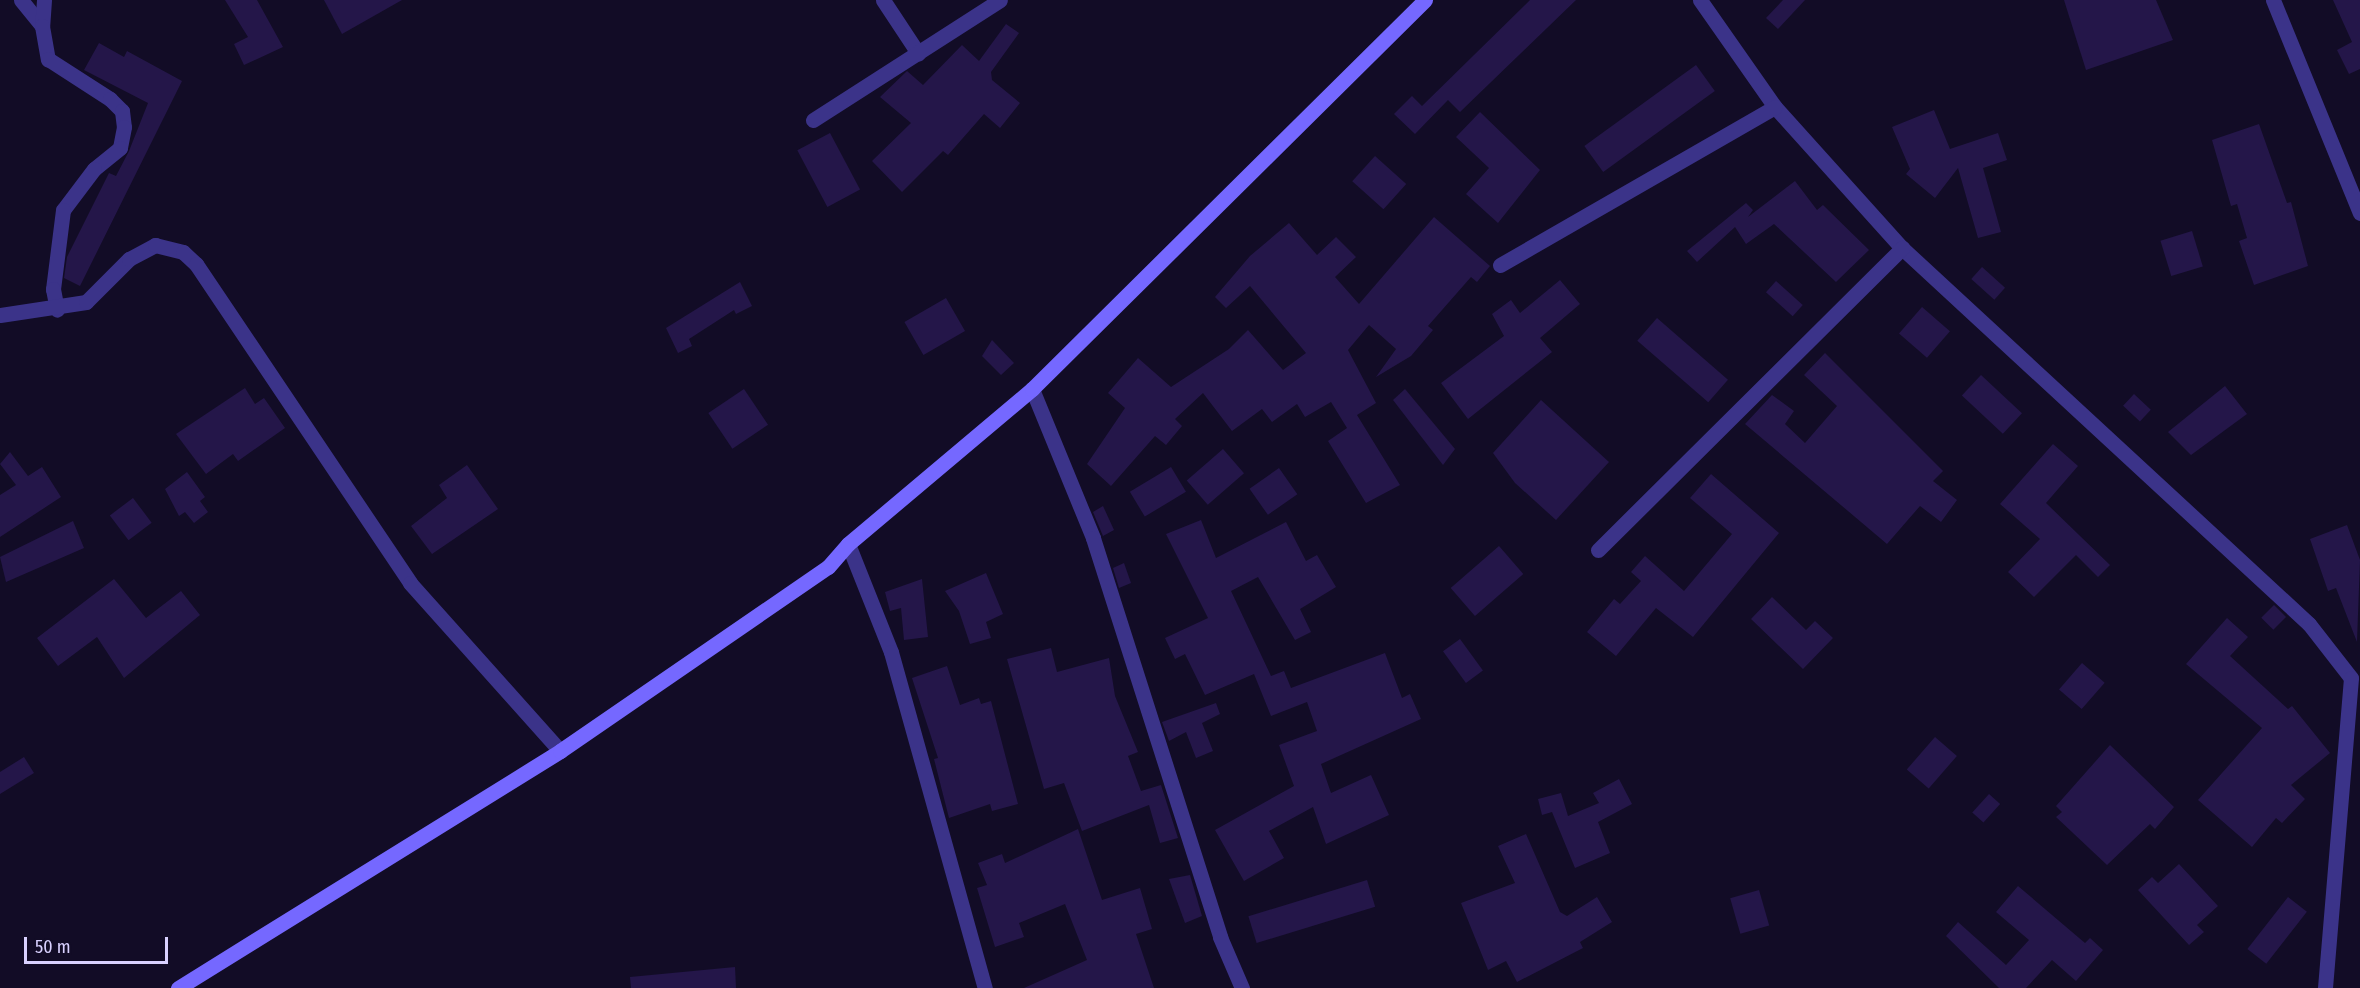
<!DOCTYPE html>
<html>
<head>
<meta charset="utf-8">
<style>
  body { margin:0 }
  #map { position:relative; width:2360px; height:988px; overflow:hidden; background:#120c26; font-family:"Fira Sans Condensed",sans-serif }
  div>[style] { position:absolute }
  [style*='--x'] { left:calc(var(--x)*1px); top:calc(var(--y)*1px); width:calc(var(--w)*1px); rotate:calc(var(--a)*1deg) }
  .building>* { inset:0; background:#241649; transform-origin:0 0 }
  .minor>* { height:15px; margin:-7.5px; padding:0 7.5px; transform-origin:7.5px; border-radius:7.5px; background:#3b3389 }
  .secondary>* { height:15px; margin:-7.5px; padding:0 7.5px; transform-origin:7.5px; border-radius:7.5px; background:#7568ff }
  span { translate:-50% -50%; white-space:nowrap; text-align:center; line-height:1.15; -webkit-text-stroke:4.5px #120c26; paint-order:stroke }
  .scale { position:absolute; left:24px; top:937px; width:144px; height:27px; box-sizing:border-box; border:3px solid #d9d1ff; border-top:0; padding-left:8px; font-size:18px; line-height:21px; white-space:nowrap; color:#d9d1ff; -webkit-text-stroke:4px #120c26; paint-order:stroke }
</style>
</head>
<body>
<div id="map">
  <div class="building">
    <div style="clip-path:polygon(225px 0,257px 0,283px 47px,244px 65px,234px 44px,248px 37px)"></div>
    <div style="clip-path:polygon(324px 0,402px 0,342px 34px)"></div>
    <div style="clip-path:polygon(1530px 0,1576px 0,1460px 112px,1448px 100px,1415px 134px,1394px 114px,1412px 96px,1422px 106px)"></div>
    <div style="clip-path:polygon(1783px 0,1805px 0,1778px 29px,1766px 18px)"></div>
    <div style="clip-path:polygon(2064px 0,2156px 0,2173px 40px,2086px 70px)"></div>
    <div style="clip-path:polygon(2333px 0,2360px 0,2360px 69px,2349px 74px,2337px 50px,2352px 42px)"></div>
    <div style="clip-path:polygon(1006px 24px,1019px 33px,991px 72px,992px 80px,1020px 103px,1000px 128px,984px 114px,948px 155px,943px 151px,902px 192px,872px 161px,911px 123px,880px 97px,907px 71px,923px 85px,962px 45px,979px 61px)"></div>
    <div style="clip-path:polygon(99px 43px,124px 57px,127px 51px,182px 81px,80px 286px,64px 278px,67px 257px,109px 173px,116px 176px,129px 151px,148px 103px,84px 70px)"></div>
    <div style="left:1696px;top:65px;width:32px;height:138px;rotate:54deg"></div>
    <div style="clip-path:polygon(1934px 110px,1950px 149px,1998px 133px,2007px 160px,1983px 168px,2001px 232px,1978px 238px,1958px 168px,1935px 198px,1906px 174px,1910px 169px,1892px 127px)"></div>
    <div style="clip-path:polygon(1480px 112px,1540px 170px,1498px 223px,1466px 194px,1489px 168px,1456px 137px)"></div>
    <div style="clip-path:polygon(2259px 124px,2287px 203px,2291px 202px,2308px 266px,2254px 285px,2239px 241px,2247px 238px,2237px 204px,2231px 206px,2212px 140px)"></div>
    <div style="left:830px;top:133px;width:64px;height:37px;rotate:62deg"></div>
    <div style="left:1375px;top:156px;width:42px;height:34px;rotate:42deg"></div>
    <div style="clip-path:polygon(1795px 181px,1817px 210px,1823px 205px,1869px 250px,1836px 282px,1774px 224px,1746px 244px,1735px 227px,1697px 262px,1687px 251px,1746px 203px,1753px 210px,1748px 217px)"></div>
    <div style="clip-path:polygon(1434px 217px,1490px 266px,1477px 282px,1471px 277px,1428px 326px,1433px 330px,1411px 356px,1376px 377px,1396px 349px,1369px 325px,1348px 350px,1376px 403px,1357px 415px,1400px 485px,1366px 503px,1328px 441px,1347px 428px,1331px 402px,1305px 417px,1297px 404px,1272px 422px,1262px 409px,1232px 431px,1203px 393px,1175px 419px,1182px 426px,1166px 445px,1155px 436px,1111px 486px,1087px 464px,1125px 408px,1108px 393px,1138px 358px,1171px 387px,1229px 349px,1248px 330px,1283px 370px,1306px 353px,1250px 286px,1226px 308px,1215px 297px,1250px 256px,1289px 223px,1317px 255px,1336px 237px,1356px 257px,1335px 277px,1359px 304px)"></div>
    <div style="left:2192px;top:231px;width:37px;height:33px;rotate:73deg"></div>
    <div style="left:1982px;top:267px;width:31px;height:16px;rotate:42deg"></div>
    <div style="clip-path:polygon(1560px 280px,1580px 304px,1540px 338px,1552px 352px,1468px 419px,1441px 383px,1504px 336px,1492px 314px,1511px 300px,1520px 313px)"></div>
    <div style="left:1776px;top:281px;width:36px;height:15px;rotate:42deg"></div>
    <div style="clip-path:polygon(740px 282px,752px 306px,736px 314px,734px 310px,689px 339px,692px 346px,678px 353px,666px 328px)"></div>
    <div style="left:946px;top:298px;width:38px;height:48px;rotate:60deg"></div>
    <div style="left:1922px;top:307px;width:37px;height:35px;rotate:41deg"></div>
    <div style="left:1657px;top:318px;width:94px;height:30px;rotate:41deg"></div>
    <div style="clip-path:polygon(992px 340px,1014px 363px,1001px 375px,982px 356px)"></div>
    <div style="clip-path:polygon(1825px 353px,1943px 471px,1933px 481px,1957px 500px,1941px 522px,1920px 506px,1887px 544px,1745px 424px,1772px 395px,1794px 411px,1785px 424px,1805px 443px,1837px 406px,1804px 375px)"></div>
    <div style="left:1981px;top:375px;width:56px;height:28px;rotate:43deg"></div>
    <div style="clip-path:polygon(2225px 386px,2247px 414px,2191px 455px,2168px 432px)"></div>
    <div style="clip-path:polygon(245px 388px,255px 404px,264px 398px,285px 428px,238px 461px,233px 454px,206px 474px,176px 434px)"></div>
    <div style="left:744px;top:389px;width:43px;height:43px;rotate:56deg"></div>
    <div style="clip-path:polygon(1405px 389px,1455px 449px,1443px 465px,1393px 400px)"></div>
    <div style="left:2134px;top:394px;width:23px;height:16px;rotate:43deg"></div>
    <div style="clip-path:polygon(1541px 400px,1609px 462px,1556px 520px,1515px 483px,1493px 453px)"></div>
    <div style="clip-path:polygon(2053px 444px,2078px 466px,2046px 503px,2110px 565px,2098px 577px,2076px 555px,2034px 597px,2008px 572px,2040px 539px,2000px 504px)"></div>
    <div style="left:1223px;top:449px;width:32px;height:48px;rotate:49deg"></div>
    <div style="clip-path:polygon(10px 452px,28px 476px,42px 467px,61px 497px,0 537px,0 495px,16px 485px,0 464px)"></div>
    <div style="clip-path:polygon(467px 465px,498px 509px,432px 554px,411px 526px,447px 498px,439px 485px)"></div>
    <div style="left:1171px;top:467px;width:29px;height:48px;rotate:59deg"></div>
    <div style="left:1279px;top:468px;width:32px;height:36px;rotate:55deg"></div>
    <div style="clip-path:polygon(187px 472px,205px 497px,200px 501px,208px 512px,194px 523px,185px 512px,179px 516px,165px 489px)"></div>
    <div style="clip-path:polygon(1711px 474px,1779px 533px,1693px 637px,1656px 608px,1616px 656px,1587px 632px,1614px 599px,1620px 604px,1641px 581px,1631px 572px,1645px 556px,1684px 591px,1732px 534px,1690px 498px)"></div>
    <div style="left:133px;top:498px;width:31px;height:29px;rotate:53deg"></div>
    <div style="clip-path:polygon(1103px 506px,1114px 530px,1103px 536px,1093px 512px)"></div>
    <div style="clip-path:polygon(1201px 520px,1216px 558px,1286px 522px,1306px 561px,1317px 555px,1336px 587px,1300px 609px,1311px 632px,1295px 640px,1258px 577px,1231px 591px,1271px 676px,1284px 671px,1291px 688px,1385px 653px,1402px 698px,1410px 694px,1421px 719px,1321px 764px,1331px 793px,1371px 775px,1389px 815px,1326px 844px,1313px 807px,1269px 831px,1284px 858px,1244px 881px,1215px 830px,1294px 786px,1279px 745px,1317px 731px,1307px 702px,1271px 716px,1254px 674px,1205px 695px,1185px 654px,1175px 659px,1165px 638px,1208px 618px,1166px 534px)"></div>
    <div style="clip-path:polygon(73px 521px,84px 548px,6px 582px,0 557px)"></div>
    <div style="clip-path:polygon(2347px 525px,2360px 560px,2357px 642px,2336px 588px,2328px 591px,2310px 539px)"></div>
    <div style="left:1499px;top:546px;width:37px;height:64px;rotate:49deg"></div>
    <div style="clip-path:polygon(1124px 563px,1131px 583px,1119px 588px,1113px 568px)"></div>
    <div style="clip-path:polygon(986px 573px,1003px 614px,986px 622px,991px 638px,970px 644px,959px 611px,945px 591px)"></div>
    <div style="clip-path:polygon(114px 579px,146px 618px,181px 591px,200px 615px,124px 678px,97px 637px,58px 666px,37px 638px)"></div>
    <div style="clip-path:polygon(922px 579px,928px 637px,904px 640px,901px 608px,890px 611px,885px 592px)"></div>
    <div style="clip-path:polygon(1772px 597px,1806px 630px,1815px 621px,1833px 638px,1803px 669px,1751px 619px)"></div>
    <div style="left:2274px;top:605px;width:17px;height:18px;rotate:45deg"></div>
    <div style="clip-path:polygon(2227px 618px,2248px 637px,2230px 656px,2288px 709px,2292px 706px,2330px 753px,2291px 785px,2305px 799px,2282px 823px,2276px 818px,2252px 847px,2198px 800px,2262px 728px,2186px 664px)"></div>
    <div style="left:1460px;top:639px;width:39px;height:21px;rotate:54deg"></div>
    <div style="clip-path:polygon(1051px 648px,1057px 672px,1109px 658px,1115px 696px,1138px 752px,1128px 756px,1141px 791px,1161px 785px,1178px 838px,1160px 843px,1149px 805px,1082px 831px,1064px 783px,1044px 789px,1007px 659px)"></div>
    <div style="left:2082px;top:663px;width:30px;height:35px;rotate:41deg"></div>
    <div style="clip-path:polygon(947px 666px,960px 705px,979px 698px,981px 704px,991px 701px,1018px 804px,992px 811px,990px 804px,949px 818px,934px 759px,938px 758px,912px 678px)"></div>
    <div style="clip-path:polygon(1216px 703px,1220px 714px,1202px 723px,1213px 751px,1196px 758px,1186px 732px,1169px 741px,1162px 722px)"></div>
    <div style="left:1935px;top:737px;width:29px;height:43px;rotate:41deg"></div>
    <div style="clip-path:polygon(2110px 745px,2174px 807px,2155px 829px,2150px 824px,2107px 865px,2056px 817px,2062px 812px,2056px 806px)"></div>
    <div style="clip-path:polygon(24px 757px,34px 773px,0 794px,0 772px)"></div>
    <div style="clip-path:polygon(1619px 779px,1632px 804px,1598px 822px,1610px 853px,1575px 868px,1552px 812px,1542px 815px,1538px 799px,1561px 793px,1568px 816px,1599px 803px,1593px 793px)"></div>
    <div style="left:1989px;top:794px;width:15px;height:25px;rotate:42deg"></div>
    <div style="clip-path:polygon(1078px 829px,1102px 900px,1140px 888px,1152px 929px,1136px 934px,1154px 988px,1024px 988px,1087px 960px,1065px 904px,1019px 923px,1024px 937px,995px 947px,977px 888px,987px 885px,978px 863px,1002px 854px,1005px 863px)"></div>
    <div style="clip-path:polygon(1526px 834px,1560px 912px,1567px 916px,1597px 897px,1612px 922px,1580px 942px,1583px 948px,1517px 982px,1506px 961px,1488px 970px,1461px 903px,1515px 883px,1498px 846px)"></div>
    <div style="clip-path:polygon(2179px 864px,2218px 906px,2197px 925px,2204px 932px,2189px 945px,2138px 890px,2152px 877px,2158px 883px)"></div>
    <div style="clip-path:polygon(1190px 875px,1202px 916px,1185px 923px,1169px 879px)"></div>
    <div style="left:1367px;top:880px;width:28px;height:124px;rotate:73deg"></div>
    <div style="clip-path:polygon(2018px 886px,2085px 943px,2090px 938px,2103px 950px,2076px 981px,2052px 960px,2026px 988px,1999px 988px,1946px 936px,1958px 922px,2006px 965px,2029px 940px,1996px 912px)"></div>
    <div style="left:1759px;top:890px;width:37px;height:30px;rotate:74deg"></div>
    <div style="left:2288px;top:897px;width:24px;height:66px;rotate:38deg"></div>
    <div style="clip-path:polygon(735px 967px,736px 988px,631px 988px,630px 977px)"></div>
  </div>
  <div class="minor">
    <div style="--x:21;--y:0;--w:33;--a:51"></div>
    <div style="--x:44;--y:0;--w:26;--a:94"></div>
    <div style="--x:42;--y:26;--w:34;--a:80"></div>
    <div style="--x:48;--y:59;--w:74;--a:32.8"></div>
    <div style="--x:110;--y:99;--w:17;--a:45"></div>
    <div style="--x:122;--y:111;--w:16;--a:83"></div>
    <div style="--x:124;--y:127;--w:21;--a:101"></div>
    <div style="--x:120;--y:148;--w:33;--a:141"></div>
    <div style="--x:94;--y:169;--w:51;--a:127.1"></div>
    <div style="--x:63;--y:210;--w:80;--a:97.2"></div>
    <div style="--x:53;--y:289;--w:21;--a:79"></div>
    <div style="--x:883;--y:0;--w:64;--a:56.6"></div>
    <div style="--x:1700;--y:0;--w:131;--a:55"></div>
    <div style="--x:1775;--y:107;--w:190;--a:48"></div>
    <div style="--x:1902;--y:248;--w:554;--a:42.73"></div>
    <div style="--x:2309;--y:624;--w:68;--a:52.1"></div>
    <div style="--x:2351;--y:678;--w:311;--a:94.8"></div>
    <div style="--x:2273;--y:0;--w:230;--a:67.8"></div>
    <div style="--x:813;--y:120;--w:222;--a:-32.7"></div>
    <div style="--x:1500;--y:265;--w:317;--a:-29.9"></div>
    <div style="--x:0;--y:315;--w:87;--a:-8.6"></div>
    <div style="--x:86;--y:302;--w:61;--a:-45"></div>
    <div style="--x:129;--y:259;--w:30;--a:-28"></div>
    <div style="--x:155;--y:245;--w:29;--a:14"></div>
    <div style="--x:183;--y:252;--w:18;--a:43"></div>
    <div style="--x:196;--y:264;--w:384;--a:56.1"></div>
    <div style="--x:410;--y:583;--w:225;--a:48.2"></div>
    <div style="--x:1032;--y:389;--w:161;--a:67.7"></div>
    <div style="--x:1093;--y:538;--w:419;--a:72.3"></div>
    <div style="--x:1220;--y:937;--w:56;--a:66.7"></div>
    <div style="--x:848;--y:544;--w:116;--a:68.3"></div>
    <div style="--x:891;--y:652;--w:349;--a:74.4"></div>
    <div style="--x:1598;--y:550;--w:429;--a:-44.8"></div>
  </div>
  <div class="secondary">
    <div style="--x:178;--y:988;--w:450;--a:-31.8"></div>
    <div style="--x:560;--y:751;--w:325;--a:-34.5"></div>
    <div style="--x:828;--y:567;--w:30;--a:-49"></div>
    <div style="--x:848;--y:544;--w:241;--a:-40.1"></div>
    <div style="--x:1032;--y:389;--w:553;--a:-44.71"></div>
  </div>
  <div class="scale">50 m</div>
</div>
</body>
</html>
